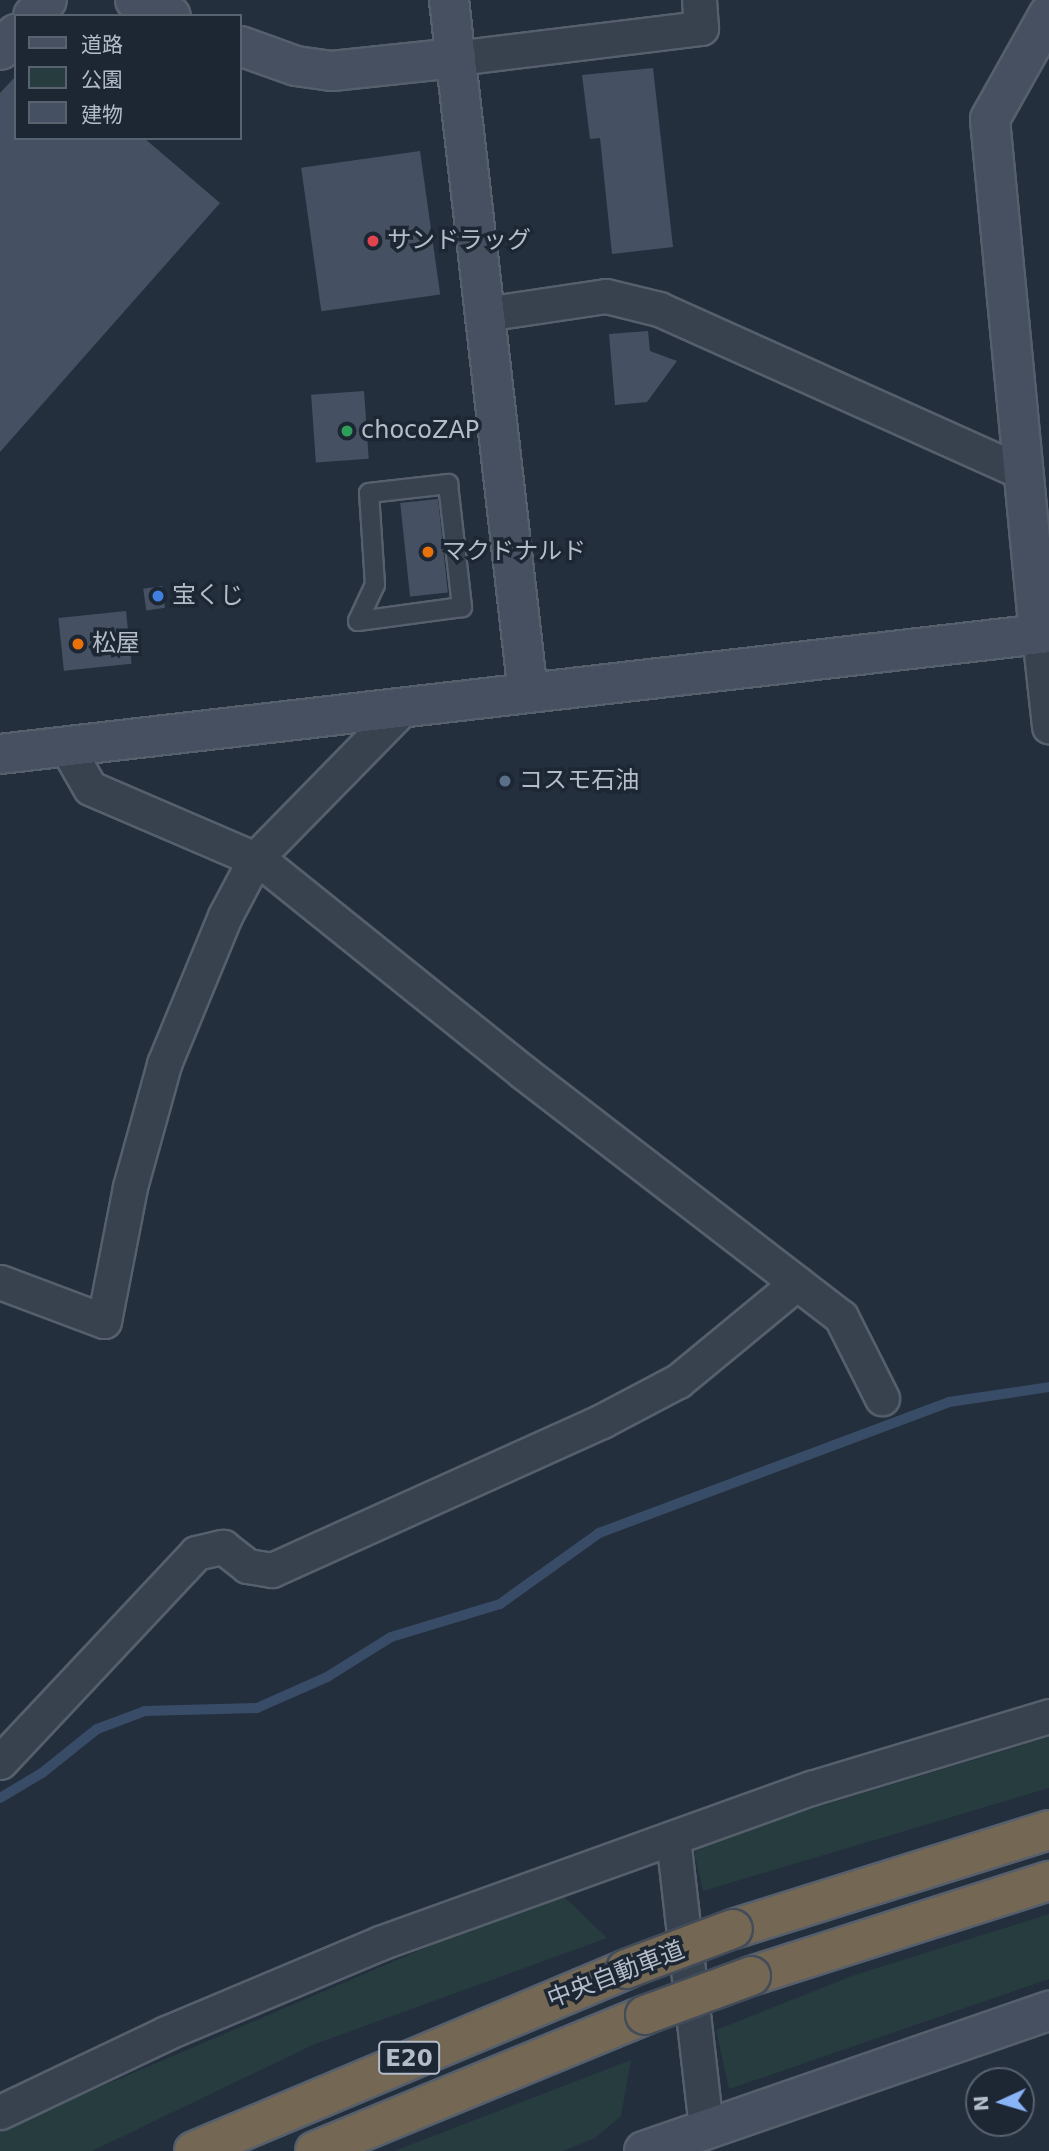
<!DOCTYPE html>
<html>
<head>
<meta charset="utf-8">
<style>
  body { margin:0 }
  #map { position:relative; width:1049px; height:2151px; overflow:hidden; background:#242f3e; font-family:"DejaVu Sans","Noto Sans JP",sans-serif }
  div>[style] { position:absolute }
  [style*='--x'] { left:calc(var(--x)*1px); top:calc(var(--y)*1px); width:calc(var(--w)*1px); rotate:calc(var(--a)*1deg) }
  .green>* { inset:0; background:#263c3f }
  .stream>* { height:10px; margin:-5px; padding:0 5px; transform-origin:5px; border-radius:5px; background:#394c67 }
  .building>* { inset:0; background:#455162; transform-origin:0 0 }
  .roads { filter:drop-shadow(2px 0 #565f6c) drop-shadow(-2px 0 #565f6c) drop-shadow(0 2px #565f6c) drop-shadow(0 -2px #565f6c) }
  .lane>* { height:18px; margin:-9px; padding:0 9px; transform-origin:9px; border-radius:9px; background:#38414e }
  .street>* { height:33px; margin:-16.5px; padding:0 16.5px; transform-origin:16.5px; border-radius:16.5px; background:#38414e }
  .secondary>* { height:38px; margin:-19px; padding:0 19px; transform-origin:19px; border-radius:19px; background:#465061 }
  .highway>* { height:38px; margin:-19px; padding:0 19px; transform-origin:19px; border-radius:19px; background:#746855 }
  .bridges { filter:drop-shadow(2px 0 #434c59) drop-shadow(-2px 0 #434c59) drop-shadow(0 2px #434c59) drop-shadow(0 -2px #434c59) }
  .highway-bridge>* { height:38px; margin:-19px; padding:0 19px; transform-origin:19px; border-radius:19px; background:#746855 }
  .dots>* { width:19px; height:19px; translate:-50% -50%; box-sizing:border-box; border:4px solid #1d2633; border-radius:50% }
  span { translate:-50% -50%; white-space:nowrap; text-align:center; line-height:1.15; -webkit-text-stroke:7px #1d2633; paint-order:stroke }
  .shield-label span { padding:2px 5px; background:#1d2633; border:2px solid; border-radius:5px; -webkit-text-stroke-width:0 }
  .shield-label { font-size:23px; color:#b4bcc9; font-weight:700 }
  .poi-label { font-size:24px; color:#b4bcc9 }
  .left { translate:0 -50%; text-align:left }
  .street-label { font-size:24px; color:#b4bcc9 }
  .legend { position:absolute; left:14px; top:14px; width:228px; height:126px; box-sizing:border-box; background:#1d2633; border:2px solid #59626f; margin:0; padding:9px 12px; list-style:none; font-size:21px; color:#b4bcc9 }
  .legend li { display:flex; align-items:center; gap:14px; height:35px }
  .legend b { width:35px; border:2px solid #59626f }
  .north { position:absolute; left:965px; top:2067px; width:70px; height:70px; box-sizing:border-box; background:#1d2633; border:2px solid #59626f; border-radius:50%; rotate:266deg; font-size:19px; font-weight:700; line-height:28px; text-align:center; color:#b4bcc9 }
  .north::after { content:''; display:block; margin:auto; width:24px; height:32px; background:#8ab4f8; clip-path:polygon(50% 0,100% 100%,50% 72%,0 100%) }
</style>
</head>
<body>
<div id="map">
  <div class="green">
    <div style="clip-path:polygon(1049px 1737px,1049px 1788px,703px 1891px,694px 1851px,765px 1823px)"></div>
    <div style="clip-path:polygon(558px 1891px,607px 1938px,315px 2044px,92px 2151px,0 2151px,0 2130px)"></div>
    <div style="clip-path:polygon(1049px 1914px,1049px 1979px,729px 2089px,716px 2030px,852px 1976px)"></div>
    <div style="clip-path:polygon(631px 2060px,621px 2116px,595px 2138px,563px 2151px,394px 2151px)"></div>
  </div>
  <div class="stream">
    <div style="--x:0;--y:1798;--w:49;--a:-30.8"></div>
    <div style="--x:42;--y:1773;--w:70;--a:-38.7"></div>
    <div style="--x:97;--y:1729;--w:51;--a:-20.6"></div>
    <div style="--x:145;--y:1711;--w:112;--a:-1.5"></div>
    <div style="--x:257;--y:1708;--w:77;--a:-23.9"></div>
    <div style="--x:327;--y:1677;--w:75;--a:-32"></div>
    <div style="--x:391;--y:1637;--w:114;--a:-16.8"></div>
    <div style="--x:500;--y:1604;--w:122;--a:-35.6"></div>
    <div style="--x:599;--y:1533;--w:374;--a:-20.5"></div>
    <div style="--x:949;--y:1402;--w:101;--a:-8.5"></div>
  </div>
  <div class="building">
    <div style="clip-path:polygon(653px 68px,673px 247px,612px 254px,600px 138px,590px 139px,582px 75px)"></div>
    <div style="clip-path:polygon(16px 76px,16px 138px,144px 138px,220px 203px,0 452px,0 93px)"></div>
    <div style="left:420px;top:151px;width:145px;height:120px;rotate:82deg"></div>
    <div style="clip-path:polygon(648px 331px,650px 351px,677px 361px,647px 402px,615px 405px,609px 334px)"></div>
    <div style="left:364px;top:391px;width:68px;height:53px;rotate:86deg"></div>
    <div style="left:438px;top:499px;width:94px;height:38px;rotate:84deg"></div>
    <div style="left:162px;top:586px;width:22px;height:19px;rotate:82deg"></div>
    <div style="left:126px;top:611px;width:53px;height:68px;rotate:84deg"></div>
  </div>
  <div class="roads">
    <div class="lane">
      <div style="--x:448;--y:484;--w:124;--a:83.5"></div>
      <div style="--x:462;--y:607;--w:105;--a:172.3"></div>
      <div style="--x:358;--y:621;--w:40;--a:-65"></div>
      <div style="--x:375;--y:585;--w:92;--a:-93.7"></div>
      <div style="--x:369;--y:493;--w:80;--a:-6.5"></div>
    </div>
    <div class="street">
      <div style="--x:456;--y:58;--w:247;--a:-7"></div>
      <div style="--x:701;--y:28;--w:28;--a:-94"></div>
      <div style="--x:485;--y:314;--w:122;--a:-8.5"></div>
      <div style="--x:606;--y:296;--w:55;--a:13.8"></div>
      <div style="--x:659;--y:309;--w:400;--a:24.2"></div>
      <div style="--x:1039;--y:634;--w:93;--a:83.8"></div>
      <div style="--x:66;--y:746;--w:48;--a:60.3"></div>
      <div style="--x:90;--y:788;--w:187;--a:23.3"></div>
      <div style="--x:262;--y:862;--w:335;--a:38.8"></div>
      <div style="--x:523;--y:1072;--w:401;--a:37.6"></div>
      <div style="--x:841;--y:1317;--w:91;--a:63.2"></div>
      <div style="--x:0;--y:1282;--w:111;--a:20.6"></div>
      <div style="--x:104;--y:1321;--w:136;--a:-79"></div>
      <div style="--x:130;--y:1187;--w:128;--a:-74.5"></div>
      <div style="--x:164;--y:1064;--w:160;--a:-67.6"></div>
      <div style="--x:225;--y:916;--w:64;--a:-62.2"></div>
      <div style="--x:255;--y:859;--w:213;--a:-45.6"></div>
      <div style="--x:0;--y:1762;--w:287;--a:-46.8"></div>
      <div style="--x:196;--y:1553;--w:28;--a:-13"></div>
      <div style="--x:223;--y:1547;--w:31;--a:38"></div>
      <div style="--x:247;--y:1566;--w:25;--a:9"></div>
      <div style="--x:272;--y:1570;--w:362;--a:-24.3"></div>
      <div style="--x:602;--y:1421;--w:86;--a:-27.8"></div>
      <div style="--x:678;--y:1381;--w:154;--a:-39.5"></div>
      <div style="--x:673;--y:1838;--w:290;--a:83.5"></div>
      <div style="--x:0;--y:2112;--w:184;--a:-25.4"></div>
      <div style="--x:166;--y:2033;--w:232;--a:-22.8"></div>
      <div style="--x:380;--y:1943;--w:458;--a:-19.8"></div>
      <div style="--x:811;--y:1788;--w:249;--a:-16.8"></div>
    </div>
    <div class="secondary">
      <div style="--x:135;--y:0;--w:39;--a:24"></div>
      <div style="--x:449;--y:0;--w:697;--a:83.5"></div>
      <div style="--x:33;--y:16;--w:21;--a:-49"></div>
      <div style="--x:240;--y:46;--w:59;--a:19.7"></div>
      <div style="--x:296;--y:66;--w:36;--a:8"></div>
      <div style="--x:332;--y:71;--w:125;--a:-6"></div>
      <div style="--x:0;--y:50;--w:23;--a:-45"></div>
      <div style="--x:1039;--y:634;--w:517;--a:-95.44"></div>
      <div style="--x:990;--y:119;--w:120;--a:-60.7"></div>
      <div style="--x:0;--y:754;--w:1056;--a:-6.58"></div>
      <div style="--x:644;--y:2151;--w:429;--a:-19.1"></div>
    </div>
    <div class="highway">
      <div style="--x:733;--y:1929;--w:331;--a:-17.4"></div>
      <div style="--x:751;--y:1976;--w:313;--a:-17.7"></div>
      <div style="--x:194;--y:2151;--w:469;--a:-22.8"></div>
      <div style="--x:315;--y:2151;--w:357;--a:-22.4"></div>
    </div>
  </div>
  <div class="bridges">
    <div class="highway-bridge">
      <div style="--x:626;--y:1969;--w:114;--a:-20.5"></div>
      <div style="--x:645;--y:2015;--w:113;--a:-20.2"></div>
    </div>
  </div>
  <div class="dots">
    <div style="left:373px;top:241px;background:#e0444e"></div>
    <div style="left:347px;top:431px;background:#2e9e5b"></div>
    <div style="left:428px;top:552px;background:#e8710a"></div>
    <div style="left:158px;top:596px;background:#3f7fe0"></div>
    <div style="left:78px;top:644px;background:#e8710a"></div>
    <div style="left:505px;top:781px;background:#5c6f8a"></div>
  </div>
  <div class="shield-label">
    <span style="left:409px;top:2058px">E20</span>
  </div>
  <div class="poi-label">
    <span class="left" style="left:387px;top:241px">サンドラッグ</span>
    <span class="left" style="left:361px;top:431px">chocoZAP</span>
    <span class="left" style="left:442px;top:552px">マクドナルド</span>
    <span class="left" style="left:172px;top:596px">宝くじ</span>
    <span class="left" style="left:92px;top:644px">松屋</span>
    <span class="left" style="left:519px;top:781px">コスモ石油</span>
  </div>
  <div class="street-label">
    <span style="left:616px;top:1975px;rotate:-21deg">中央自動車道</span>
  </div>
  <ul class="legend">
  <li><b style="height:9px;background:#465061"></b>道路</li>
  <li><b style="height:19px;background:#263c3f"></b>公園</li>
  <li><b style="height:19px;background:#455162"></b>建物</li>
  </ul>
  <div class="north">N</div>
</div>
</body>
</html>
